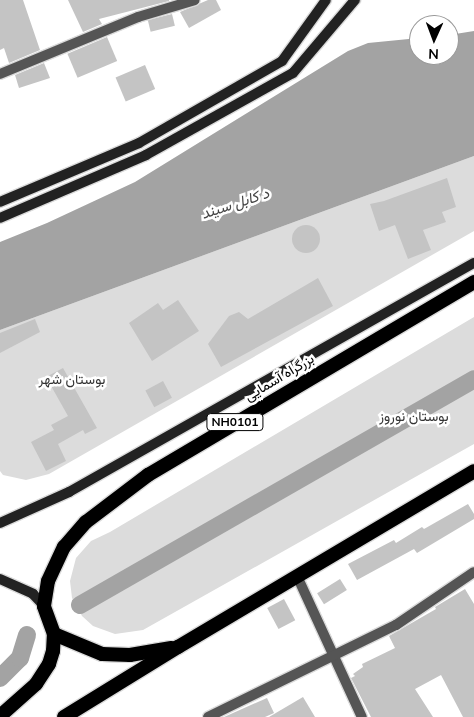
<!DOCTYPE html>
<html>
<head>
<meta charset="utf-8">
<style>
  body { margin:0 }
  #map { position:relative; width:474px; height:717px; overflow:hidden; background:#fff; font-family:Mulish,Vazirmatn,sans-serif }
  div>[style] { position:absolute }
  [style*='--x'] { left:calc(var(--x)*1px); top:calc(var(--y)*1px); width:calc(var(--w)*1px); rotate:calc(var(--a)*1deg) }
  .green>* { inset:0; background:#dcdcdc }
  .water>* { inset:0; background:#a3a3a3 }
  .canal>* { height:18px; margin:-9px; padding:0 9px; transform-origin:9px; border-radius:9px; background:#a3a3a3 }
  .building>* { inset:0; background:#c4c4c4; transform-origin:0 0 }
  .round { border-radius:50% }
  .roads { filter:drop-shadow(1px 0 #dbdbdb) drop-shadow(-1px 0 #dbdbdb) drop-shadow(0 1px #dbdbdb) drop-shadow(0 -1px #dbdbdb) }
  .minor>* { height:10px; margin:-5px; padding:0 5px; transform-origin:5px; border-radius:5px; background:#555 }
  .secondary>* { height:10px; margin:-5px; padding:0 5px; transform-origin:5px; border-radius:5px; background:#222 }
  .trunk>* { height:14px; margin:-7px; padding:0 7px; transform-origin:7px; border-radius:7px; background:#000 }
  span { translate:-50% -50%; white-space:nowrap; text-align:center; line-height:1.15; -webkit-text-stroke:5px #fff; paint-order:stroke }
  .shield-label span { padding:1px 4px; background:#fff; border:1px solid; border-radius:4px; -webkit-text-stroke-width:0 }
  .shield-label { font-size:12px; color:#000; font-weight:700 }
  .street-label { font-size:14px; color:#000 }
  .park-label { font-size:14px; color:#333 }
  .water-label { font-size:15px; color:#444; font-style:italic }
  .north { position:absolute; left:409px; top:15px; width:50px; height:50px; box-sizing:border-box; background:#fff; border:1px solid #999; border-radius:50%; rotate:182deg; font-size:14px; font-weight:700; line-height:20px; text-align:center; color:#000 }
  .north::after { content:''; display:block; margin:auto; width:18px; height:22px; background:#000; clip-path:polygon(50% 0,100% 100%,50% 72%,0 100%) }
</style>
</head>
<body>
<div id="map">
  <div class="green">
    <i style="clip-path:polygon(474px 156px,474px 231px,49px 474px,26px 480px,3px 475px,0 471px,0 330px)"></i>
    <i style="clip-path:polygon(474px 317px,474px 444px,143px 630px,115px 634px,93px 626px,82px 616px,72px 598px,70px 581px,76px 558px,91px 541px,110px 532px)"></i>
  </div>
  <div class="water">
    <i style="clip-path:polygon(474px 31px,474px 156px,0 330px,0 242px,47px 223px,135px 182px,348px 51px,368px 43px,419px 38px,419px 55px,449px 55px,449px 35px)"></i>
  </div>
  <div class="canal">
    <i style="--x:80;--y:605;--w:454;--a:-29.8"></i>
    <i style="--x:0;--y:678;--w:28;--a:-45"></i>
    <i style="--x:20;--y:658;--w:24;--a:-73"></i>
  </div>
  <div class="building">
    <i style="clip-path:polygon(0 0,23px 0,40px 50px,9px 63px,4px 48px,0 50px)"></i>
    <i style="clip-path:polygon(68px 0,169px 0,169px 1px,99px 19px,102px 24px,83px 32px)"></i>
    <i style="clip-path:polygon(208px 0,216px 0,221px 10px,189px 28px,180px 12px)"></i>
    <i style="left:172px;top:14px;width:12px;height:25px;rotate:76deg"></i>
    <i style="left:107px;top:37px;width:26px;height:43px;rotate:67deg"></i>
    <i style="clip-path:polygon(44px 63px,50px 78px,19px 88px,15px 75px)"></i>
    <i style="left:145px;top:65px;width:26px;height:32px;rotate:67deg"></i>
    <i style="clip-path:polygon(447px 178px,456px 207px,442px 212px,446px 222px,423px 230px,431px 250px,408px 259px,395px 225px,379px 231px,370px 204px,384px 201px)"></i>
    <i class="round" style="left:292px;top:225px;width:28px;height:28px"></i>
    <i style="clip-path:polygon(318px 278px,333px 306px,221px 367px,208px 344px,229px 316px,239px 312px,248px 319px)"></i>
    <i style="clip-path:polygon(178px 300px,199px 331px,152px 361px,129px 323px,158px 303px,163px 310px)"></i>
    <i style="clip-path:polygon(35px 319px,40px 332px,0 353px,0 333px)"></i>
    <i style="clip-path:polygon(63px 368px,97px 428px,85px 434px,83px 430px,58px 444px,66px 461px,46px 471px,31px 442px,54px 430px,51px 425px,68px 416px,46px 377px)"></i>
    <i style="left:163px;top:381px;width:19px;height:20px;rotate:62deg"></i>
    <i style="clip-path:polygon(468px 504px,474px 514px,474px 519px,417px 553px,414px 549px,357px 580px,348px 564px,394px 540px,396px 543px,422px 527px,424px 529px)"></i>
    <i style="left:340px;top:579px;width:13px;height:27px;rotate:58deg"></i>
    <i style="clip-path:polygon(465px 589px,474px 604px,474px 717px,463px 717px,441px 675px,415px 689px,433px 717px,371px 717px,351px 678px,355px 676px,353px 674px,363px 667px,362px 664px,395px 648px,389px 636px,436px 609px,435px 607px)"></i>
    <i style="left:284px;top:599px;width:24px;height:19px;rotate:62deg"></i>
    <i style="clip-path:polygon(303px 697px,315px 717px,269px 717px)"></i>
    <i style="clip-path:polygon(267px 698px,274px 713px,265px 717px,224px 717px)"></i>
  </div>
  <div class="roads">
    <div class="minor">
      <i style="--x:0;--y:74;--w:149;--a:-22.4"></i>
      <i style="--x:138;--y:17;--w:59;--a:-16.6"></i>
      <i style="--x:297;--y:576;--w:155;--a:65.3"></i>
      <i style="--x:208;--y:717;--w:209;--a:-26.1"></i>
      <i style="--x:396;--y:625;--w:94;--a:-34.2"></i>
    </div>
    <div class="secondary">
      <i style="--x:0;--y:202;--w:151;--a:-23"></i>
      <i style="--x:139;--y:143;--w:165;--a:-29.8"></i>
      <i style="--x:282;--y:61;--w:75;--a:-54.2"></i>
      <i style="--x:0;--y:218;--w:159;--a:-23.3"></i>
      <i style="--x:146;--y:155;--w:168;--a:-29.2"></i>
      <i style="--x:293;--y:73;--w:96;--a:-49.7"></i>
      <i style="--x:0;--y:523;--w:76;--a:-24.2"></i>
      <i style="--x:69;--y:492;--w:465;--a:-29.5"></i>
      <i style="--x:0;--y:579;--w:36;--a:24"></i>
      <i style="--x:33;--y:594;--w:16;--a:47"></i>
    </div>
    <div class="trunk">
      <i style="--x:54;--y:634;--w:52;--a:22.6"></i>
      <i style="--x:102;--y:654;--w:28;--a:2"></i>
      <i style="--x:130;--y:655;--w:42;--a:-9.7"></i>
      <i style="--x:0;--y:716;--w:48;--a:-41.6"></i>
      <i style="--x:36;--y:684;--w:24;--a:-57"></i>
      <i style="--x:49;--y:664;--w:14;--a:-73"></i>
      <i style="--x:53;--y:651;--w:17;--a:-87"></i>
      <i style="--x:54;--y:634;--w:30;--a:-110"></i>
      <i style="--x:44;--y:606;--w:25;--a:-81"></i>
      <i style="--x:48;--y:581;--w:38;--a:-65"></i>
      <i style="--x:64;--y:547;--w:33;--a:-49"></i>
      <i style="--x:86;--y:522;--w:78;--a:-37.2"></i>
      <i style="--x:148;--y:475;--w:379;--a:-30.6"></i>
      <i style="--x:64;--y:717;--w:134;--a:-31.6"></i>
      <i style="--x:178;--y:647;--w:344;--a:-30.7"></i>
    </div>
  </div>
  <div class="shield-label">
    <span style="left:235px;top:422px">NH0101</span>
  </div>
  <div class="street-label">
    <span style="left:279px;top:377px;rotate:-31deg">بزرگراه آسمایی</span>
  </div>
  <div class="park-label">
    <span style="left:72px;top:379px">بوستان شهر</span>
    <span style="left:414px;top:416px">بوستان نوروز</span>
  </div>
  <div class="water-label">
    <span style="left:235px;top:203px;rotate:-18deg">د کابل سيند</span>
  </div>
  <div class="north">N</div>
</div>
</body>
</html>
